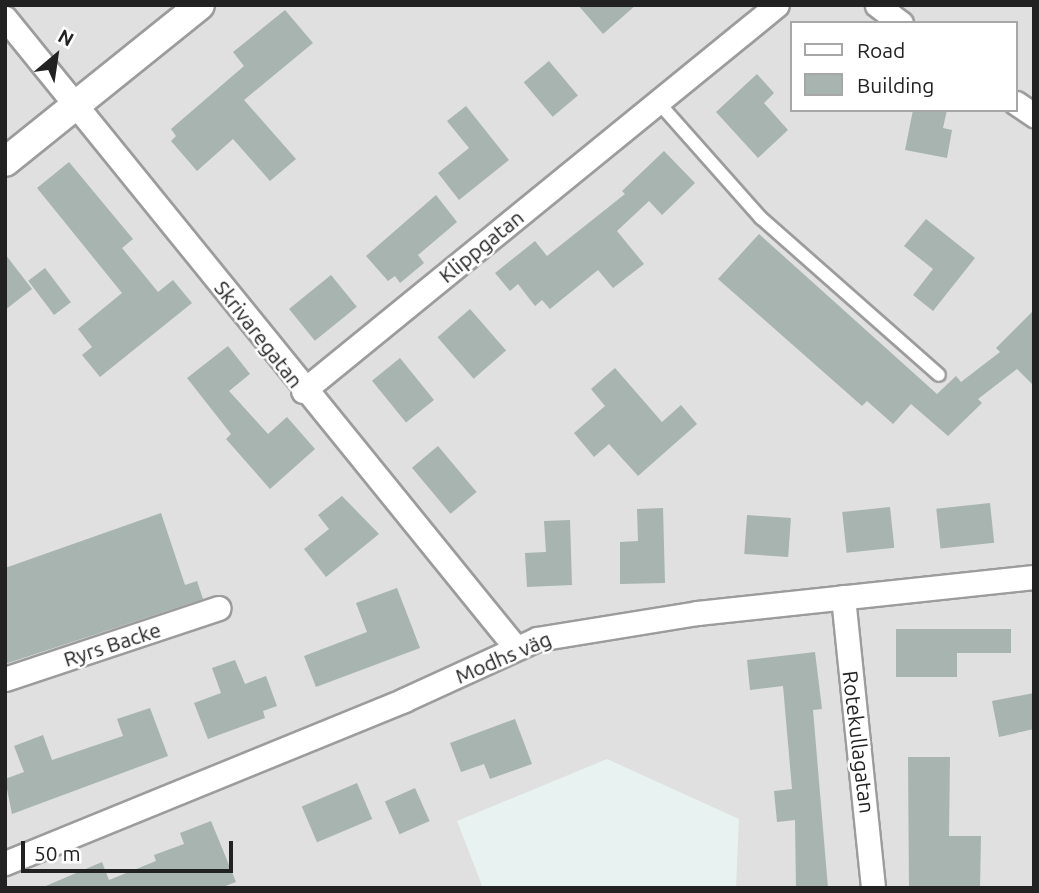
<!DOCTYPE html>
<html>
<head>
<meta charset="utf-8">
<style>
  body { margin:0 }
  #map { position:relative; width:1039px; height:893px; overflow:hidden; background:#e8f2f1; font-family:Ubuntu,sans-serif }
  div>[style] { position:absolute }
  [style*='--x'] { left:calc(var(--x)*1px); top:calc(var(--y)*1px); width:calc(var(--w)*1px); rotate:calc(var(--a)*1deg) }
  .residential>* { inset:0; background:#dfe0df }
  .building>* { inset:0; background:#a7b4b0; transform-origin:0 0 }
  .roads { filter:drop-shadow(2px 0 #9c9c9c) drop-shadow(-2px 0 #9c9c9c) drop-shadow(0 2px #9c9c9c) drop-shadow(0 -2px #9c9c9c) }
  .service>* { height:12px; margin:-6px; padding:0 6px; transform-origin:6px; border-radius:6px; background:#fff }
  .minor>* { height:23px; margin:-11.5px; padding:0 11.5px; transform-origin:11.5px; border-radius:11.5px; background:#fff }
  .tertiary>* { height:28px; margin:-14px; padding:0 14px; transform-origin:14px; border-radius:14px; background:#fff }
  span { translate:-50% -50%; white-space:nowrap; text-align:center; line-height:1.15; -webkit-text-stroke:5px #fff; paint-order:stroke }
  .street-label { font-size:21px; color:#222 }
  .frame { position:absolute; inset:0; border:7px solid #222; pointer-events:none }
  .legend { position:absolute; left:790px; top:21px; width:228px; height:91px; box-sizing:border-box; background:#fff; border:2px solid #a7a7a7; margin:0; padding:9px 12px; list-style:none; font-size:21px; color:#222 }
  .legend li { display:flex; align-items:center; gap:14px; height:35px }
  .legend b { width:35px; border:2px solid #a7a7a7 }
  .north { position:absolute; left:21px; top:21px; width:70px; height:70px; -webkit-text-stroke:5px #fff; paint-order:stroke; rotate:29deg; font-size:19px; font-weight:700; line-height:28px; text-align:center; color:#222 }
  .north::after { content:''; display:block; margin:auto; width:24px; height:32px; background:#222; clip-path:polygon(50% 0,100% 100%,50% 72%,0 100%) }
  .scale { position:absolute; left:21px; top:841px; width:212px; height:32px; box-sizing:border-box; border:4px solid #222; border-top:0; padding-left:9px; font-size:21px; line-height:24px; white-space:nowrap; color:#222; -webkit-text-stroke:5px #fff; paint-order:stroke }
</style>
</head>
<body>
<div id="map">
  <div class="residential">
    <i style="clip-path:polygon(evenodd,5px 5px,1034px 5px,1034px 888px,736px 888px,739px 819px,607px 759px,457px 821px,483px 888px,5px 888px,5px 5px,792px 23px,1016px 23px,1016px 110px,792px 110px,792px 23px)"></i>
  </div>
  <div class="building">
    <i style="clip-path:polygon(578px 5px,636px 5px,603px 34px)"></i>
    <i style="clip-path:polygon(285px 10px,313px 43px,244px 100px,296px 159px,270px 181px,233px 139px,197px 171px,171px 141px,176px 136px,171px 129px,244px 66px,233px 52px)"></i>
    <i style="left:549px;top:61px;width:45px;height:33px;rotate:50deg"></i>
    <i style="clip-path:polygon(757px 74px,774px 93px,764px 103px,788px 130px,758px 158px,716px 112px)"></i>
    <i style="clip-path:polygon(466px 106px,509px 160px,459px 200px,438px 173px,469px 148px,447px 121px)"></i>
    <i style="clip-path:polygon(913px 110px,947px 110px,943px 128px,952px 130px,947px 158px,905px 150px)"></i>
    <i style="clip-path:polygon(664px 151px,695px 183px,662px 215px,649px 201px,617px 231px,644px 264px,613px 288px,598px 270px,550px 309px,542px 300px,535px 306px,518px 284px,510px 291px,495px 273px,535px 241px,547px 256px,625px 194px,622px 191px)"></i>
    <i style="clip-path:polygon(69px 162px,133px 239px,122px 248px,158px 292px,173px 280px,192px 303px,100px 377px,82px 355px,92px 347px,78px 329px,122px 293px,37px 188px)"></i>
    <i style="clip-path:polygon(436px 195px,457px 222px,418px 255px,424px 263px,400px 283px,395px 276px,388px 281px,366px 256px)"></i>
    <i style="clip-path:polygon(926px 219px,975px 258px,933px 311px,913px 295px,933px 269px,904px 246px)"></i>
    <i style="clip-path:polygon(759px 234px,937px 394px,956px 376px,961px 382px,1000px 352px,996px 348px,1034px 310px,1034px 386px,1017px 369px,978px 399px,982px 403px,948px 436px,911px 404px,893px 424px,867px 401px,862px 406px,718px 279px)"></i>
    <i style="clip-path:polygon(5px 254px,32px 289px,5px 310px)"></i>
    <i style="left:45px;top:268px;width:43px;height:21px;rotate:53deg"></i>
    <i style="left:331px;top:275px;width:41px;height:54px;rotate:51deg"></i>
    <i style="left:470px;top:309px;width:55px;height:43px;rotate:49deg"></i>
    <i style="clip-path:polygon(228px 346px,250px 374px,229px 391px,268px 434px,287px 417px,315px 449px,270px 489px,226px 439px,231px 434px,187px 378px)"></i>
    <i style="left:400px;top:358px;width:54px;height:36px;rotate:51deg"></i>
    <i style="clip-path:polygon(615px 368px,662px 422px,681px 405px,697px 424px,638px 476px,609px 444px,594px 457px,574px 433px,605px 406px,591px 389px)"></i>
    <i style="left:438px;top:446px;width:60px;height:34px;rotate:50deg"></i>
    <i style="clip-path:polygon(342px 496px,379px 534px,326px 577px,304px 549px,329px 529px,318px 515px)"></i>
    <i style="left:990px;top:503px;width:40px;height:54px;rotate:84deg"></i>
    <i style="left:890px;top:507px;width:41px;height:48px;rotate:84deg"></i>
    <i style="clip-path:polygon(663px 508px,665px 583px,620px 584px,620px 542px,638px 541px,637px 509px)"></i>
    <i style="clip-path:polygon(161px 513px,185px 585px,197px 581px,203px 599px,5px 664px,5px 568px)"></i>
    <i style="left:747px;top:515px;width:44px;height:39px;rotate:4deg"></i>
    <i style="clip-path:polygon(570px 520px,572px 585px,527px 587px,525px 553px,546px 552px,544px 521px)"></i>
    <i style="clip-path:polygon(397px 588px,420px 648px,316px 687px,304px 656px,367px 632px,356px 603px)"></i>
    <i style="clip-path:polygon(896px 629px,1011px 629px,1011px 653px,957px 653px,957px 677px,896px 677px)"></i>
    <i style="clip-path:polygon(815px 652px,822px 709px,813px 710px,828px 888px,796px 888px,795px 820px,777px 822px,774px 791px,792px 789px,783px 686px,750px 690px,747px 660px)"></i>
    <i style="clip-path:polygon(235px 660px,245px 684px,266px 676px,277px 706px,263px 711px,265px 718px,208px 739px,194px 703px,221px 693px,212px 668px)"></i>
    <i style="clip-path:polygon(1034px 693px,1034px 729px,999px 737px,992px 701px)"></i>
    <i style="clip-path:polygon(150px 708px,168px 756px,12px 814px,5px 779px,24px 772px,14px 746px,43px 735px,52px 760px,123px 736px,117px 719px)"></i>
    <i style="clip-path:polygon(515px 719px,532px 764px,490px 779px,484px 764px,461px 772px,450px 743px)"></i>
    <i style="clip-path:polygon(908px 757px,950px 757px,949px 836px,981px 836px,980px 888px,909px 888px)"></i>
    <i style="left:357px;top:783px;width:39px;height:60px;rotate:67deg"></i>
    <i style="left:415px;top:788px;width:36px;height:33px;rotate:66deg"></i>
    <i style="clip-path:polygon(211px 821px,236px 882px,220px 888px,41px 888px,102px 862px,109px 880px,156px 861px,154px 855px,184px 844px,180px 833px)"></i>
  </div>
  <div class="roads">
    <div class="service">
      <i style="--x:658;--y:102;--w:155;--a:48.4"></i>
      <i style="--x:761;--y:218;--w:237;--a:41.4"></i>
    </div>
    <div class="minor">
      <i style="--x:877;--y:5;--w:30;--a:37"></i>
      <i style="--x:5;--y:18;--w:811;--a:50.95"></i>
      <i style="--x:1016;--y:103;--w:22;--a:34"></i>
      <i style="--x:303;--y:391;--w:611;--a:-39.16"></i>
      <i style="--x:843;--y:597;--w:293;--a:84.1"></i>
      <i style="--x:5;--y:679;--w:225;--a:-18.4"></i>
      <i style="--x:5;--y:863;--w:431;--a:-22.2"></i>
      <i style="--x:404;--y:700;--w:146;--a:-24.6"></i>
      <i style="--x:537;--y:639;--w:162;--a:-9.2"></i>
      <i style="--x:697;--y:613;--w:339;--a:-6.1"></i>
    </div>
    <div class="tertiary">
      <i style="--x:5;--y:162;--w:250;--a:-38.8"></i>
    </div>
  </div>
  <div class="street-label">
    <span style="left:481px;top:246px;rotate:-39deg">Klippgatan</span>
    <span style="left:259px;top:334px;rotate:52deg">Skrivaregatan</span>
    <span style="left:112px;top:644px;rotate:-18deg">Ryrs Backe</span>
    <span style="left:503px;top:657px;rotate:-23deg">Modhs väg</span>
    <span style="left:859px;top:742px;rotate:83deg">Rotekullagatan</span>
  </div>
  <div class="frame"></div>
  <ul class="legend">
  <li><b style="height:9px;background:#fff"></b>Road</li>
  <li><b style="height:19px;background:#a7b4b0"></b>Building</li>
  </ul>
  <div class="north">N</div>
  <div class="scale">50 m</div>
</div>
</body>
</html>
